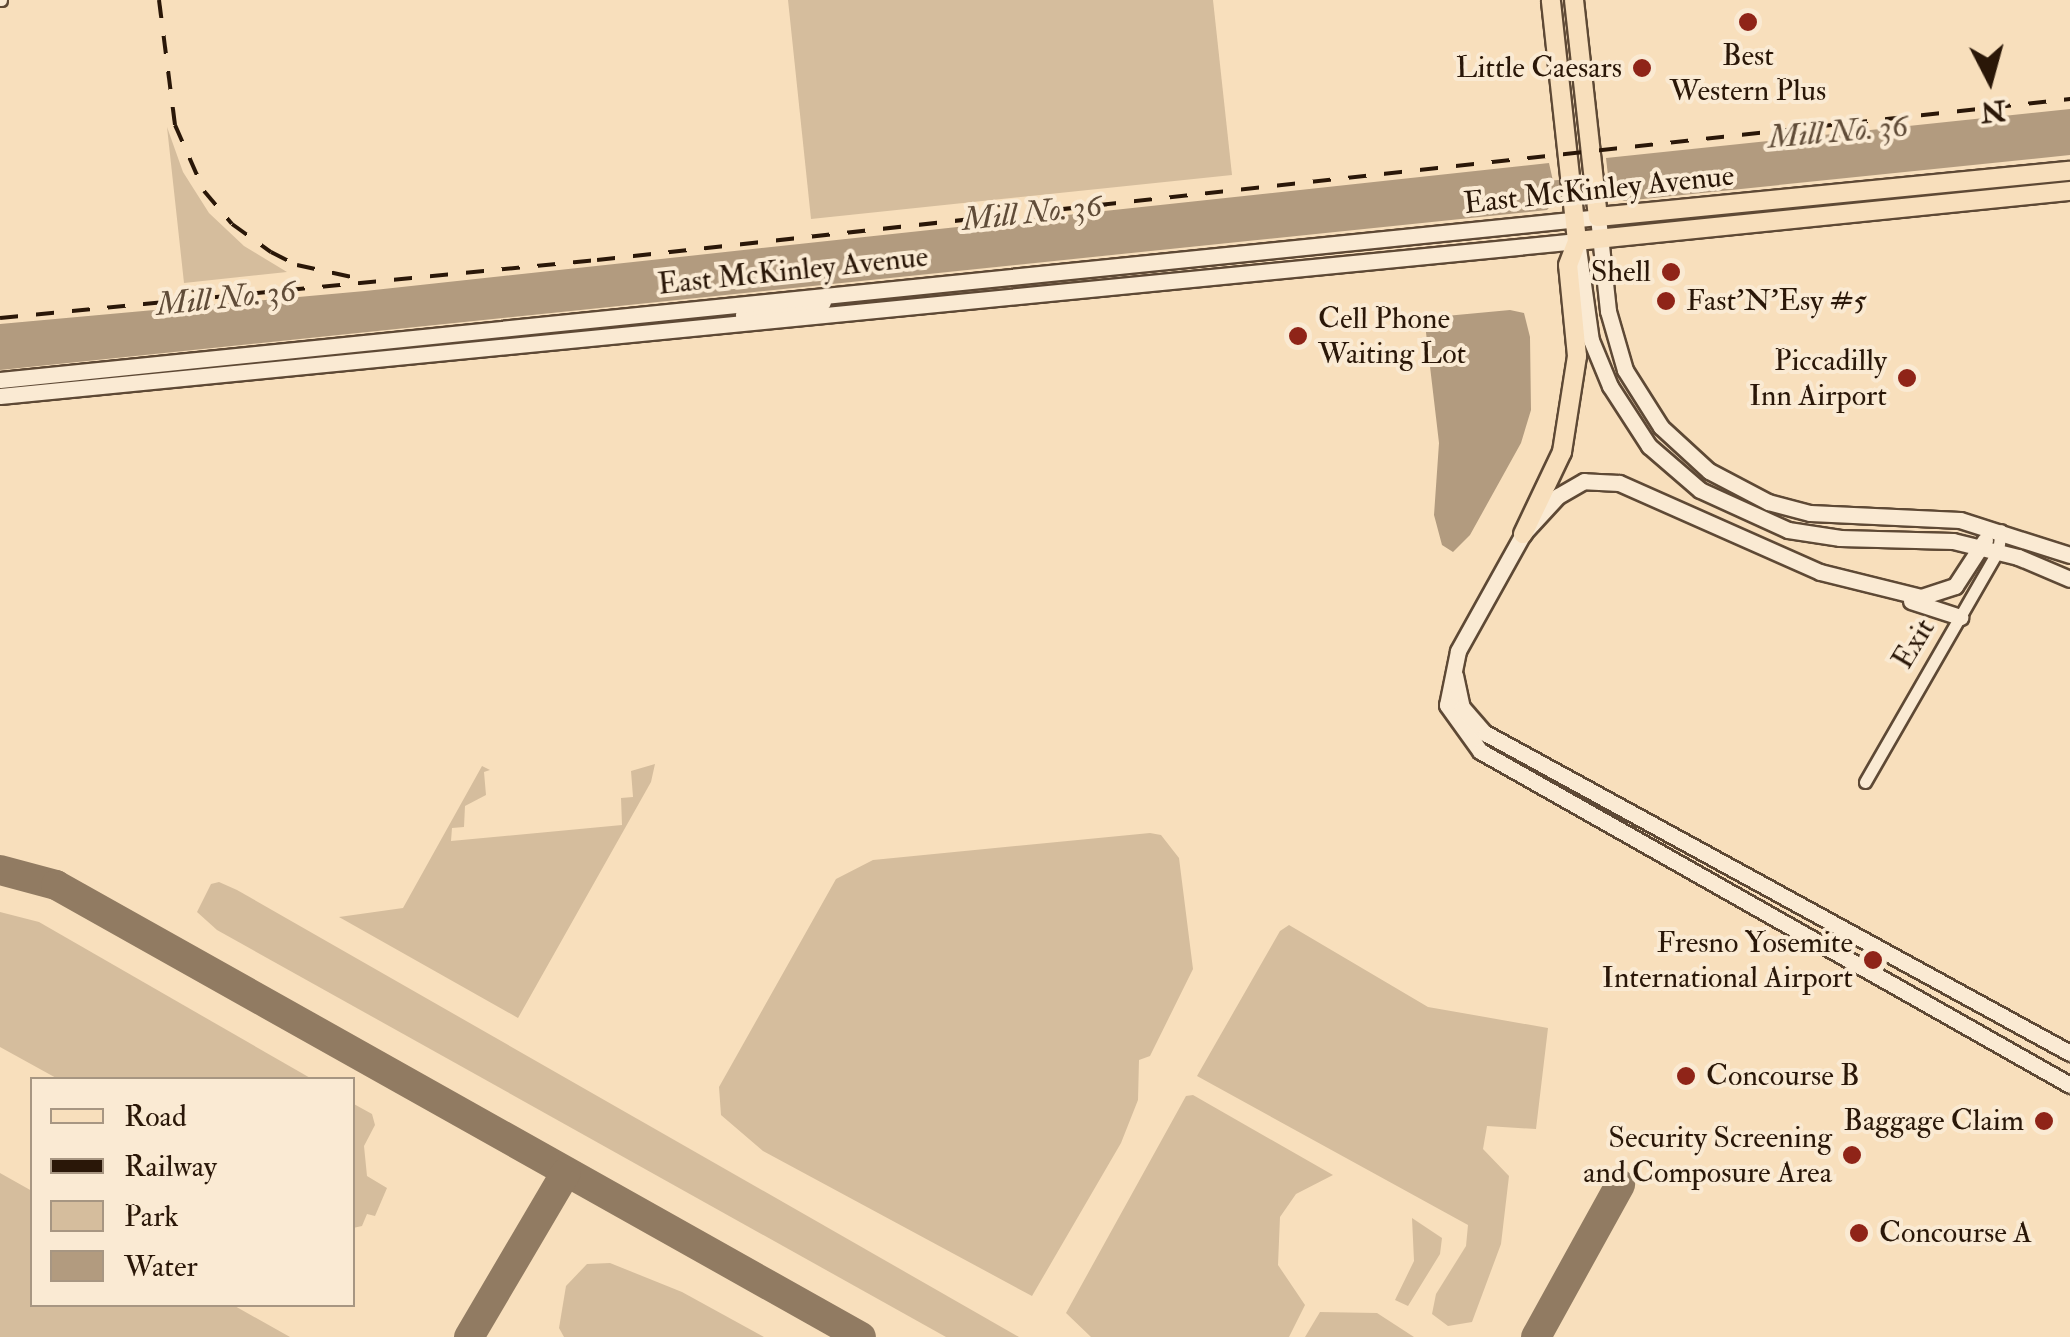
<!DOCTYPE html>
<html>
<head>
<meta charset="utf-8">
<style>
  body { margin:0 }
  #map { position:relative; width:2070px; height:1337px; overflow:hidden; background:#f8dfbc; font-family:"IM FELL Double Pica",serif }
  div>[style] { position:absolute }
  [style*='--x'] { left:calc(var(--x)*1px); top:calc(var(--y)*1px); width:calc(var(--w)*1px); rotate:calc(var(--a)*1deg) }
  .green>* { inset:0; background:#d5bd9d }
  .water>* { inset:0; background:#b29b7f }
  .canal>* { height:12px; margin:-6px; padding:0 6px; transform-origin:6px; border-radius:6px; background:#b29b7f }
  .taxiway>* { height:30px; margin:-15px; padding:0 15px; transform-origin:15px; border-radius:15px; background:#917b62 }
  .roads { filter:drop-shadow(2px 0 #5e4935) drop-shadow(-2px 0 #5e4935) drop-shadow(0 2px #5e4935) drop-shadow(0 -2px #5e4935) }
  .minor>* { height:11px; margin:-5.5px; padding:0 5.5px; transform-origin:5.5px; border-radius:5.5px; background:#faead3 }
  .secondary>* { height:15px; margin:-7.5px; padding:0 7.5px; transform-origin:7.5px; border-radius:7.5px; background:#faead3 }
  .primary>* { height:18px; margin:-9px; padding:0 9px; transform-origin:9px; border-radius:9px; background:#f8dfbc }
  .rail>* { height:4px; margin-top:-2px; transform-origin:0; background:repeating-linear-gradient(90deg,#2a1708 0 18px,transparent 0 36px) }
  .dots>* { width:28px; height:28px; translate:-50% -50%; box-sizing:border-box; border:5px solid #faead3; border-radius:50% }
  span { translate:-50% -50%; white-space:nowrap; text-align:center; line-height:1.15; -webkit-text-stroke:8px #faead3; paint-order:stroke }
  .poi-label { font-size:30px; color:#2a1708 }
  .right { translate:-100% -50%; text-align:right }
  .left { translate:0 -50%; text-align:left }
  .street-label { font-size:30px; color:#2a1708 }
  .water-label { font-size:32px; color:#604c38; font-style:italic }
  .legend { position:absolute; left:30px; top:1077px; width:325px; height:230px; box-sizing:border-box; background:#faead3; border:2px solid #a79682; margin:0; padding:12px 18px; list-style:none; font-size:30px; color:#2a1708 }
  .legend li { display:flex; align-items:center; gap:20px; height:50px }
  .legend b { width:50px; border:2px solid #a79682 }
  .north { position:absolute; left:1940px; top:30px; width:100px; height:100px; -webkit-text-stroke:8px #faead3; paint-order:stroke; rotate:174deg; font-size:28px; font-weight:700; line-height:40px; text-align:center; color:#2a1708 }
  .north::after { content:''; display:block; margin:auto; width:35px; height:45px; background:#2a1708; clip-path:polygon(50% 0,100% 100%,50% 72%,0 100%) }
</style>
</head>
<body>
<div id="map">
  <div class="green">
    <i style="clip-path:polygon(788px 0,1213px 0,1232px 175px,811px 219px)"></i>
    <i style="clip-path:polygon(167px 127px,183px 172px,209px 213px,244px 246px,287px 272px,184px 283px)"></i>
    <i style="clip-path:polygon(655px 764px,651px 782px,518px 1018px,339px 917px,403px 908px,482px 766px,490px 770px,484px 772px,486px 795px,465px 806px,464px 827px,452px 828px,451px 841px,622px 825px,621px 798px,633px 797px,631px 771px)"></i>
    <i style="clip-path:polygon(1150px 833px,1161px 835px,1179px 858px,1193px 969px,1150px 1056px,1139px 1060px,1138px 1100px,1121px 1143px,1032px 1296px,763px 1151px,721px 1115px,719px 1087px,836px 879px,873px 860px)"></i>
    <i style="clip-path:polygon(219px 882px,237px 890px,1019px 1337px,946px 1337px,217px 930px,197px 912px,211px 884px)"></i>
    <i style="clip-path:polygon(0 912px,39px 922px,312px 1079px,58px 1079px,0 1047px)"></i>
    <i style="clip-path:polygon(1289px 925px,1428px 1007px,1548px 1028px,1536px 1129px,1487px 1126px,1483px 1149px,1509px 1176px,1501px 1244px,1472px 1322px,1448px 1326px,1432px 1314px,1436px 1294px,1466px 1246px,1468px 1225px,1197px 1076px,1280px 931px)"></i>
    <i style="clip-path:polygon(1193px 1095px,1333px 1175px,1296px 1194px,1280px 1217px,1278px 1265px,1305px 1305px,1289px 1337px,1091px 1337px,1066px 1313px,1186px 1096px)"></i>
    <i style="clip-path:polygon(352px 1103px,372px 1114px,375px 1125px,364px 1146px,367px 1176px,387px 1188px,375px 1216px,367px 1214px,362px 1226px,353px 1228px)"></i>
    <i style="clip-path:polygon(0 1173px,32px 1191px,32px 1304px,233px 1305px,290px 1337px,0 1337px)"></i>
    <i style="clip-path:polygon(1412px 1218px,1442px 1238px,1440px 1254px,1408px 1306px,1395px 1300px,1414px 1261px)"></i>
    <i style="clip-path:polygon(610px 1263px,682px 1292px,764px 1337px,564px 1337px,559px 1328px,566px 1286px,587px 1264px)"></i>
    <i style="clip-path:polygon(1320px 1312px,1377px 1313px,1414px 1337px,1305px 1337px)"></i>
  </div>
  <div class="water">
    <i style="clip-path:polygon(2070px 109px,2070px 155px,1624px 201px,1610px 193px,1606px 158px)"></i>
    <i style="clip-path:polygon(1549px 163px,1557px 199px,1547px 210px,0 370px,0 324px,365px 291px)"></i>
    <i style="clip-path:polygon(1510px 310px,1524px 313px,1530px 337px,1531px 410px,1521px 443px,1470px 535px,1453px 552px,1442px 545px,1434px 515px,1439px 443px,1425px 324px,1435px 317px)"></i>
  </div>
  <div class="canal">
    <i style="--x:1539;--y:188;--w:85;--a:-6"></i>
  </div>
  <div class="taxiway">
    <i style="--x:0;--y:870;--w:58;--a:15"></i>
    <i style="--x:56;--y:885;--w:923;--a:29.31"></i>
    <i style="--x:469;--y:1337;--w:191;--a:-59.5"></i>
    <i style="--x:1536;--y:1337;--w:174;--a:-61.1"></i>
  </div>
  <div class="roads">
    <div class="minor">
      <i style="--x:0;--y:0;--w:1;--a:0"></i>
      <i style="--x:1865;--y:782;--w:267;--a:-60.1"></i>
      <i style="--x:1998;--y:551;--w:21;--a:-82"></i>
    </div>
    <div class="secondary">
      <i style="--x:743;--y:315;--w:81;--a:-9.2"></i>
      <i style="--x:0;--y:380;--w:1606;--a:-5.82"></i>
      <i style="--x:1598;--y:217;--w:95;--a:83.9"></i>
      <i style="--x:1608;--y:311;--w:61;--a:73.9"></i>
      <i style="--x:1625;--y:370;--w:67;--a:57.7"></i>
      <i style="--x:1661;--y:427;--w:65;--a:42.5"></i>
      <i style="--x:1709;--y:471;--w:67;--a:27.7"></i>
      <i style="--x:1768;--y:502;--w:43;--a:14.7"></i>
      <i style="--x:1810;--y:513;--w:150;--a:2.7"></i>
      <i style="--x:1960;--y:520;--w:115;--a:17.7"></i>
      <i style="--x:0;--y:396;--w:1585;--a:-5.61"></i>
      <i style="--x:1577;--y:241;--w:100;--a:82"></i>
      <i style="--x:1591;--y:340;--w:50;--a:67.6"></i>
      <i style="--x:1610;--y:386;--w:72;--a:57"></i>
      <i style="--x:1649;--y:446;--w:67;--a:40.8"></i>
      <i style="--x:1700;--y:490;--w:97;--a:24.4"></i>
      <i style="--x:1788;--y:530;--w:53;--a:8.7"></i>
      <i style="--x:1840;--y:538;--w:113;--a:1.5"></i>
      <i style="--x:1953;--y:541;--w:67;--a:13.8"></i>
      <i style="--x:2018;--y:557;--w:56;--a:22.9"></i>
      <i style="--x:1985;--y:540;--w:55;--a:123.1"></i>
      <i style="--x:1955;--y:586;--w:36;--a:162"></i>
      <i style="--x:1921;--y:597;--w:104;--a:-166.1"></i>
      <i style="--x:1820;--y:572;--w:220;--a:-156.1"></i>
      <i style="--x:1619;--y:483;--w:35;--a:-177"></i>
      <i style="--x:1584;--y:481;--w:30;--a:150"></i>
      <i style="--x:1558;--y:496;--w:52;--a:132.6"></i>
      <i style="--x:1523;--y:534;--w:134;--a:119.1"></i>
      <i style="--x:1458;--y:651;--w:55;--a:101.5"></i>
      <i style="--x:1447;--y:705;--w:57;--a:54.3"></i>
      <i style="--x:1480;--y:751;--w:678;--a:29.51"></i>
      <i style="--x:1911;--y:601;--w:52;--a:18.1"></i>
      <i style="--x:1455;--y:675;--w:33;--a:78"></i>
      <i style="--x:1462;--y:707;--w:35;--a:49"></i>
      <i style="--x:1485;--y:733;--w:667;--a:28.68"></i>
    </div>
    <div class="primary">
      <i style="--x:1574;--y:0;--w:218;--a:83.7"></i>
      <i style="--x:1598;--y:217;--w:474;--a:-5.6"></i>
      <i style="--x:1577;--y:241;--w:496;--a:-5.8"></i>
      <i style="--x:1523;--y:534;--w:91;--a:-64.6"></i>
      <i style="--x:1562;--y:452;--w:97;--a:-81.1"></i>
      <i style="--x:1577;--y:356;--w:91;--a:-95.6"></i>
      <i style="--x:1568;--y:265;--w:26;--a:-69"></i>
      <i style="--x:1577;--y:241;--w:242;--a:-96.2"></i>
    </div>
  </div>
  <div class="rail">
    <i style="--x:159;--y:0;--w:126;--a:82.7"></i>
    <i style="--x:175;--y:125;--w:72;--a:66.3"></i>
    <i style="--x:204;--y:191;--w:43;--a:49.7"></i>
    <i style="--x:232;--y:224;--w:48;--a:35.7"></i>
    <i style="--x:271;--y:252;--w:29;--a:27"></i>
    <i style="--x:297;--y:265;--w:56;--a:12.3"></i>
    <i style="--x:0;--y:318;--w:600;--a:-5.55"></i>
    <i style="--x:597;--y:260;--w:1482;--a:-6.24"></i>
  </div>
  <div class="dots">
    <i style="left:1748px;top:22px;background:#8f2418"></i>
    <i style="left:1642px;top:68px;background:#8f2418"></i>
    <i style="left:1671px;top:272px;background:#8f2418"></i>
    <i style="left:1666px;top:301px;background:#8f2418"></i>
    <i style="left:1298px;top:336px;background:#8f2418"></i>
    <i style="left:1907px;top:378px;background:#8f2418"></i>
    <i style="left:1873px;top:960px;background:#8f2418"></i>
    <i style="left:1686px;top:1076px;background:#8f2418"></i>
    <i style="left:2044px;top:1121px;background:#8f2418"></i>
    <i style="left:1852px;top:1155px;background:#8f2418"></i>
    <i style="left:1859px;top:1233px;background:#8f2418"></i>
  </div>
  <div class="poi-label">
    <span style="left:1748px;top:73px">Best<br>Western Plus</span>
    <span class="right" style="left:1622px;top:68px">Little Caesars</span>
    <span class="right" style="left:1651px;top:272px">Shell</span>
    <span class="left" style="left:1686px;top:301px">Fast'N'Esy #5</span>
    <span class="left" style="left:1318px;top:336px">Cell Phone<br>Waiting Lot</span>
    <span class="right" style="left:1887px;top:378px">Piccadilly<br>Inn Airport</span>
    <span class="right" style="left:1853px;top:960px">Fresno Yosemite<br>International Airport</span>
    <span class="left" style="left:1706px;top:1076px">Concourse B</span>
    <span class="right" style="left:2024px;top:1121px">Baggage Claim</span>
    <span class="right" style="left:1832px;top:1155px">Security Screening<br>and Composure Area</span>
    <span class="left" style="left:1879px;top:1233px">Concourse A</span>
  </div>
  <div class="street-label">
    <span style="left:1599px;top:190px;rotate:-6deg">East McKinley Avenue</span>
    <span style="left:793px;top:271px;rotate:-6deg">East McKinley Avenue</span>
    <span style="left:1914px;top:644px;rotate:-59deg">Exit</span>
  </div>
  <div class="water-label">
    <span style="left:1838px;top:132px;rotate:-5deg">Mill No. 36</span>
    <span style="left:1032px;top:213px;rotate:-6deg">Mill No. 36</span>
    <span style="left:226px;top:298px;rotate:-6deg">Mill No. 36</span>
  </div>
  <ul class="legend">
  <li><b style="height:12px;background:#f8dfbc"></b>Road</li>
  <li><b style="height:12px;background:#2a1708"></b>Railway</li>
  <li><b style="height:28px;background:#d5bd9d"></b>Park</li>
  <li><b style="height:28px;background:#b29b7f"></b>Water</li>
  </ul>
  <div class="north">N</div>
</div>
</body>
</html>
